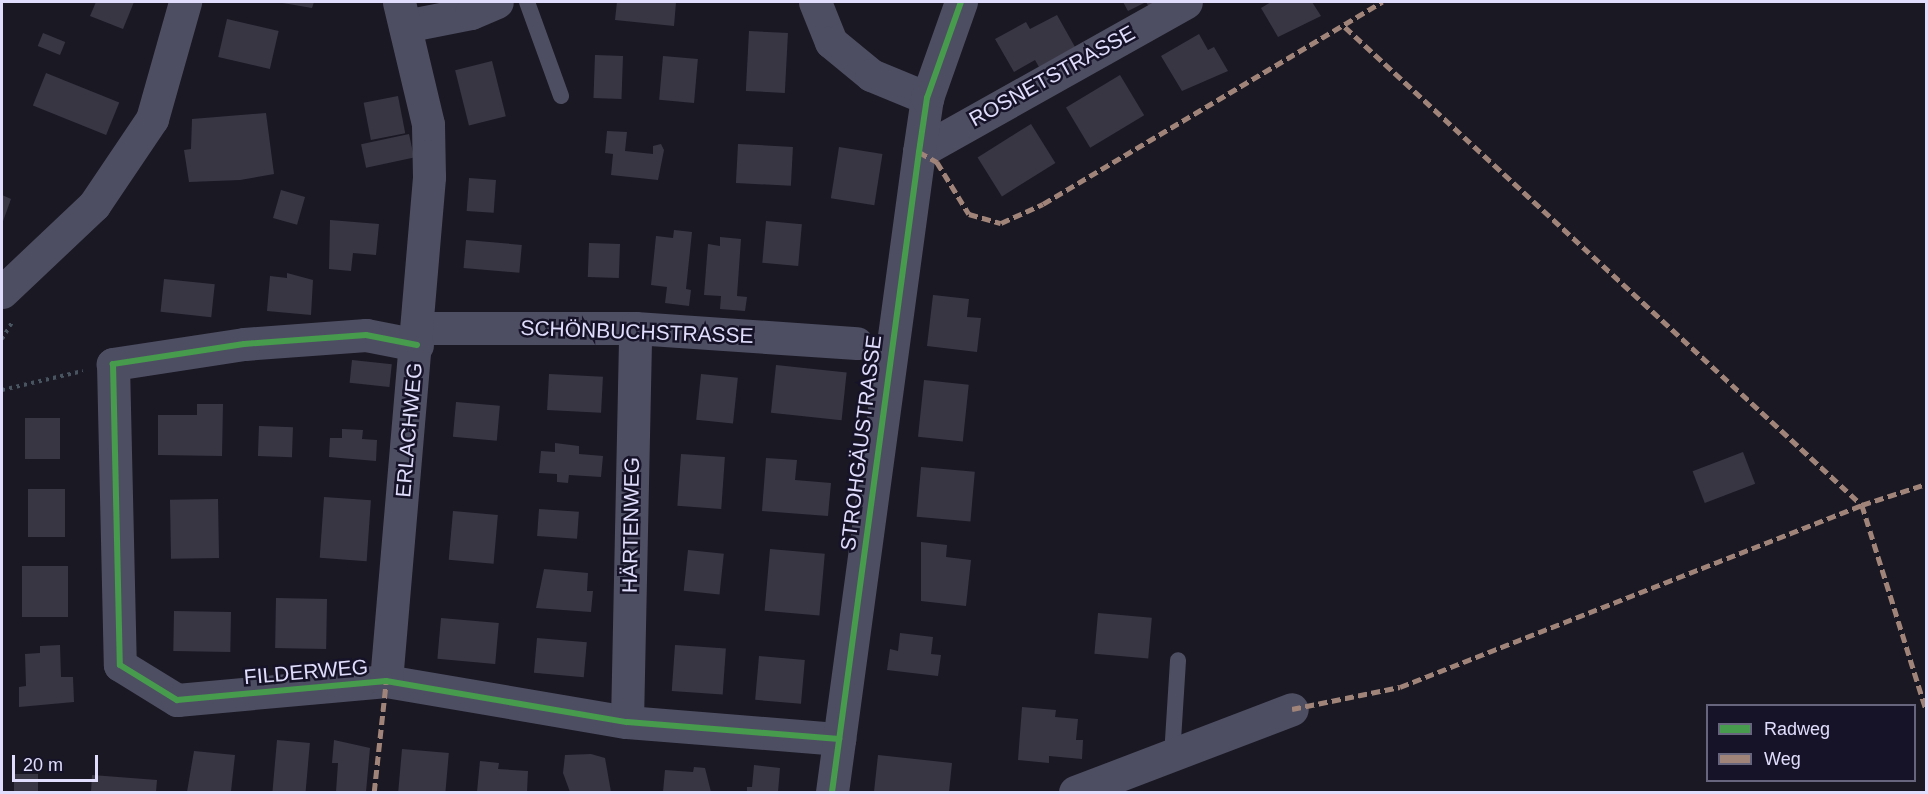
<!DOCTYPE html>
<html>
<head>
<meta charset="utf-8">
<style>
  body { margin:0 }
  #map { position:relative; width:1928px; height:794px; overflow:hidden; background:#1a1823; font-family:Helvetica,sans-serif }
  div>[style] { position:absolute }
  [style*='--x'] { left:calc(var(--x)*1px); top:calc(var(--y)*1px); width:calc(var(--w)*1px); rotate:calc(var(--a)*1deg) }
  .building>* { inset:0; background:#393644; transform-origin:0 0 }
  .path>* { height:4px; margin-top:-2px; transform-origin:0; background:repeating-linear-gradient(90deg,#485460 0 3px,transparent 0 7.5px) }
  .lane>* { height:16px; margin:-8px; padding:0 8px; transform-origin:8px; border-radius:8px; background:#4e4e63 }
  .street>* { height:33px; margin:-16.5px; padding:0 16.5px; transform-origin:16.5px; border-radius:16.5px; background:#4e4e63 }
  .quiet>* { height:4.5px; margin-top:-2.25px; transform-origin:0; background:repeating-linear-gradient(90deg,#a18479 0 9px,transparent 0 13.5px) }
  .cycleway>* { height:6px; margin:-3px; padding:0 3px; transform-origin:3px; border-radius:3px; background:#469c4c }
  span { translate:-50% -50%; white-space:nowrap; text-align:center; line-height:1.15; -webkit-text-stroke:5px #161328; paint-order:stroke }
  .street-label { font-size:21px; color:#e0ddfc }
  .frame { position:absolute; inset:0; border:3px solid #e0ddfc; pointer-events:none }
  .legend { position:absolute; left:1706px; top:704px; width:210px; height:78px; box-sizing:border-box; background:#161328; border:2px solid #67647d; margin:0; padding:8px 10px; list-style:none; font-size:18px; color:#e0ddfc }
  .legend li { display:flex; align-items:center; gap:12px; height:30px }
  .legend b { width:30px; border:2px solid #67647d }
  .scale { position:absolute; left:12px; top:755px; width:86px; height:27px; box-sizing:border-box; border:3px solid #e0ddfc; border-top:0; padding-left:8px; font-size:18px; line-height:21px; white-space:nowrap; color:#e0ddfc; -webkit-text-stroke:4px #161328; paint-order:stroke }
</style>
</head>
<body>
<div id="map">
  <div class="building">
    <i style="clip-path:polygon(96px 2px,134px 2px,123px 29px,90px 16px)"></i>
    <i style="clip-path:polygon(277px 2px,314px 2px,312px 8px)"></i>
    <i style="clip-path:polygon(617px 2px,676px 2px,674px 26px,615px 20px)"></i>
    <i style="clip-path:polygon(1123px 2px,1158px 2px,1149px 7px,1146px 2px,1128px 11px)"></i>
    <i style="clip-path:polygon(1271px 2px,1312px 2px,1321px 16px,1278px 37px,1261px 8px)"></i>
    <i style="clip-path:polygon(1057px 15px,1075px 47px,1039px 67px,1035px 60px,1014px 72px,995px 39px,1026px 22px,1030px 29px)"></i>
    <i style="left:227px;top:19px;width:53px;height:39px;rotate:13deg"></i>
    <i style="left:749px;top:31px;width:39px;height:60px;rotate:3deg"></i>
    <i style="left:43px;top:33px;width:24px;height:14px;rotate:22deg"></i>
    <i style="clip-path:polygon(1199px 34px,1208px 50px,1214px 47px,1228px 71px,1182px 91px,1161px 56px)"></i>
    <i style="left:595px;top:55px;width:28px;height:43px;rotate:2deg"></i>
    <i style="left:663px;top:56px;width:35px;height:44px;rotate:5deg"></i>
    <i style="left:492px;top:61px;width:57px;height:38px;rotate:76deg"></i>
    <i style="left:46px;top:73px;width:79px;height:35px;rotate:22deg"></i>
    <i style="left:1120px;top:75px;width:47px;height:63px;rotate:59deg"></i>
    <i style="left:398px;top:96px;width:38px;height:35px;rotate:79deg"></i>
    <i style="clip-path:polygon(266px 113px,274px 174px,240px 180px,189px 182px,184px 150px,191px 149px,192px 119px)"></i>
    <i style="left:1031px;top:124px;width:46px;height:63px;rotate:58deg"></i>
    <i style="clip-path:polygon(607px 131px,627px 132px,625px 151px,653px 154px,653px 146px,661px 144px,664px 150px,658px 180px,611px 175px,613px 154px,605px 153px)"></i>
    <i style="left:409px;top:134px;width:24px;height:49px;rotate:78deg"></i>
    <i style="left:738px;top:144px;width:55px;height:39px;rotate:3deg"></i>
    <i style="left:839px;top:147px;width:44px;height:52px;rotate:9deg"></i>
    <i style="left:469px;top:178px;width:27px;height:33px;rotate:4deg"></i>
    <i style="left:281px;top:190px;width:25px;height:29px;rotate:16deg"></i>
    <i style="clip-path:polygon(2px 195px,11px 199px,2px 224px)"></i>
    <i style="clip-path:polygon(330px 220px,379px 224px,376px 255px,353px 253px,351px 271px,329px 269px)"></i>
    <i style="left:766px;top:221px;width:36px;height:42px;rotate:5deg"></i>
    <i style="clip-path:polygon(674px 230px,692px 232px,686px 289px,691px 290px,689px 306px,665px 303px,667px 287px,651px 285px,656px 236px,673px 238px)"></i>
    <i style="clip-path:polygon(720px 237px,741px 239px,737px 296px,747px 297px,745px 311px,720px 309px,721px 296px,704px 295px,708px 244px,720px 246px)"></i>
    <i style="left:466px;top:240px;width:56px;height:28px;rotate:5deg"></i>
    <i style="left:589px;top:243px;width:31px;height:34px;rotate:2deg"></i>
    <i style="clip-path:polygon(287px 273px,313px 280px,311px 315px,267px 311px,270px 276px,287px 278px)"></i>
    <i style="left:164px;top:279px;width:51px;height:33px;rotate:6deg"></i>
    <i style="clip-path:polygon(933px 295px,969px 299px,967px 317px,981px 318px,977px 352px,927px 346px)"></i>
    <i style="left:352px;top:360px;width:40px;height:23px;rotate:6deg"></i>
    <i style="left:776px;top:365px;width:71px;height:48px;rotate:6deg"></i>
    <i style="left:549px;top:374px;width:54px;height:36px;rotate:3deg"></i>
    <i style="left:701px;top:374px;width:37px;height:46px;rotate:6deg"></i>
    <i style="left:924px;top:380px;width:45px;height:57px;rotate:6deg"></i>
    <i style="left:456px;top:402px;width:44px;height:35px;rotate:5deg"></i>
    <i style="clip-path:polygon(197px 404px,223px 404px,222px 456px,158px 455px,158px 415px,197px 415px)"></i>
    <i style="left:25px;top:418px;width:35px;height:41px"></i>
    <i style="left:259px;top:426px;width:34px;height:30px;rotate:2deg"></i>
    <i style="clip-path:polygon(342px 429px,363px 430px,362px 439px,377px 440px,376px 461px,329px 457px,330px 438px,342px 438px)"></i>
    <i style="clip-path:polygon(555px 443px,579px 446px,579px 454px,603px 456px,601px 477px,569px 475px,568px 483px,557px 482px,557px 474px,539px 473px,541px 451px,555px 452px)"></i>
    <i style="left:1743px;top:452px;width:34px;height:54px;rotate:69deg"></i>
    <i style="left:681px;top:454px;width:44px;height:52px;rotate:4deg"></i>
    <i style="clip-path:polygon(766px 458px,797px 460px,795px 480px,831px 483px,828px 516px,762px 511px)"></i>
    <i style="left:921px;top:467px;width:54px;height:50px;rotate:5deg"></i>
    <i style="left:28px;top:489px;width:37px;height:48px"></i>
    <i style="left:324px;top:497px;width:47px;height:61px;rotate:4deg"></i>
    <i style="left:218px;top:499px;width:59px;height:48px;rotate:89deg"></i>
    <i style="left:539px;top:509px;width:40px;height:27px;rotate:4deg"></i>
    <i style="left:453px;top:511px;width:45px;height:49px;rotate:5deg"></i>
    <i style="clip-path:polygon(921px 542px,947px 545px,946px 557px,971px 560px,966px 606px,921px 601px)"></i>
    <i style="left:770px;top:549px;width:55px;height:62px;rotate:5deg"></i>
    <i style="left:688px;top:550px;width:36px;height:41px;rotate:6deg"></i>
    <i style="left:22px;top:566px;width:46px;height:51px"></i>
    <i style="clip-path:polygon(544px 569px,588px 573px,587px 591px,593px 591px,591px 612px,536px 608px)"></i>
    <i style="left:276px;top:598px;width:51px;height:50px;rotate:1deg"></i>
    <i style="left:174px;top:611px;width:57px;height:40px;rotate:1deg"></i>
    <i style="left:1098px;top:613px;width:54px;height:41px;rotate:5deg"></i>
    <i style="left:441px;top:618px;width:58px;height:41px;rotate:5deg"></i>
    <i style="clip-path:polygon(900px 633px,933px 637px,931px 654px,941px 655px,938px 676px,887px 670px,890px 649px,898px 651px)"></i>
    <i style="left:537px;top:638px;width:50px;height:35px;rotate:5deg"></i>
    <i style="clip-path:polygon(60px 645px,61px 677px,73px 677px,74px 702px,19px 707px,19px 687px,26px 686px,25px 654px,40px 653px,40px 646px)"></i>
    <i style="left:675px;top:645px;width:51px;height:46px;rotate:4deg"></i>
    <i style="left:759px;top:656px;width:46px;height:44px;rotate:5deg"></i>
    <i style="clip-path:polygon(1022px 707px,1056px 710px,1055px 717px,1078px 719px,1076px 740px,1083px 740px,1082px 759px,1049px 756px,1049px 763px,1018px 760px)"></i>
    <i style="left:277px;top:740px;width:33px;height:52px;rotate:5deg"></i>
    <i style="clip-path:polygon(334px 740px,370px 748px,366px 792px,336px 792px,338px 763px,332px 763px)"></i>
    <i style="left:402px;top:749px;width:47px;height:43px;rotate:5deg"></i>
    <i style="clip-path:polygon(194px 751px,235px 755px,231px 791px,187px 792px)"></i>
    <i style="clip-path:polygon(591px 754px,605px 758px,611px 792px,570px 792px,563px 773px,565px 755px)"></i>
    <i style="clip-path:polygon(878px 755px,952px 763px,949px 792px,874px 792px)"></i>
    <i style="clip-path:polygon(480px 761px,499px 763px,498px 769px,528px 771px,527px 792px,477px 792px)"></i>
    <i style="clip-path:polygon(754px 765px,780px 768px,778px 792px,747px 792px,747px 787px,752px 787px)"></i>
    <i style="clip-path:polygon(694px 767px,705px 768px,711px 792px,663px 792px,665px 770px,693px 772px)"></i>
    <i style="left:14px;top:774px;width:24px;height:18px"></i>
    <i style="clip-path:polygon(92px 775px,157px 780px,156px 792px,91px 792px)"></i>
  </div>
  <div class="path">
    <i style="--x:2;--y:339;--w:21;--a:-59"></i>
    <i style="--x:2;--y:390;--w:83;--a:-13.2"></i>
  </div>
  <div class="lane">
    <i style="--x:527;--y:2;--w:100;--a:70.1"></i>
    <i style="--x:1172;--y:756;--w:96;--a:-86.4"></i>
  </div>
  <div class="street">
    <i style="--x:815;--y:2;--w:43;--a:68.2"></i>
    <i style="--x:831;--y:42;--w:52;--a:39.5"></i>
    <i style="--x:871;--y:75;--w:61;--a:22.3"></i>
    <i style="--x:405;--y:26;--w:67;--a:-11.1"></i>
    <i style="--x:471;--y:13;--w:28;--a:-23"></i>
    <i style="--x:919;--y:152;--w:306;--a:-29.3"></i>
    <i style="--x:2;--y:292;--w:127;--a:-43.4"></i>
    <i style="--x:94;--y:205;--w:104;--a:-56"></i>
    <i style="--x:152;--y:119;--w:122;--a:-74.2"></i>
    <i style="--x:418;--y:328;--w:217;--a:0"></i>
    <i style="--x:635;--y:328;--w:222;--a:3.9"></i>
    <i style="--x:417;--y:345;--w:52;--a:-168.9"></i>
    <i style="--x:366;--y:335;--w:122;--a:175.8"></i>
    <i style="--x:244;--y:344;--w:133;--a:171.3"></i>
    <i style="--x:113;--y:364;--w:301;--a:88.7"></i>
    <i style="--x:120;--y:665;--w:67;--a:31.6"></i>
    <i style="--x:177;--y:700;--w:210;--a:-5.2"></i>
    <i style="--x:386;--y:681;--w:244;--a:9.7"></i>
    <i style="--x:627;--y:722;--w:213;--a:4.6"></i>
    <i style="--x:386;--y:681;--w:506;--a:-85.12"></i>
    <i style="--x:429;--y:177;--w:53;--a:-91.1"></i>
    <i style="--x:428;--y:124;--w:125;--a:-103.4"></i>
    <i style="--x:627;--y:722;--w:394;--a:-88.8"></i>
    <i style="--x:832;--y:792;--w:646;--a:-82.26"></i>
    <i style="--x:919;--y:152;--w:55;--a:-81.6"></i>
    <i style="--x:927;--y:98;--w:102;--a:-70.5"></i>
    <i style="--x:1075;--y:792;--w:232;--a:-20.9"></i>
  </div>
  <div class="quiet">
    <i style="--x:1345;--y:27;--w:704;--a:42.76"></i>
    <i style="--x:1862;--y:505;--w:214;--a:72.6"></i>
    <i style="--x:919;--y:152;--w:21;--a:29"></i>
    <i style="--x:937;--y:162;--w:61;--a:58.4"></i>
    <i style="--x:969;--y:214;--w:33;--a:16"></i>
    <i style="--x:1001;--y:223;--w:46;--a:-24.3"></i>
    <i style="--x:1043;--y:204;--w:395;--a:-30.8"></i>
    <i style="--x:1292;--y:709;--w:110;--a:-11.5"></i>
    <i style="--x:1400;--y:687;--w:497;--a:-21.5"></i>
    <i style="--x:1862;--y:505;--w:67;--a:-18.2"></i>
    <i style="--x:374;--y:792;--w:112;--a:-83.8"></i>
  </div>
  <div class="cycleway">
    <i style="--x:417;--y:345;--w:52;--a:-168.9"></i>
    <i style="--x:366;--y:335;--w:122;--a:175.8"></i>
    <i style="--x:244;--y:344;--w:133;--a:171.3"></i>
    <i style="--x:113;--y:364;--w:301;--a:88.7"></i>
    <i style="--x:120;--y:665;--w:67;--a:31.6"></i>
    <i style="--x:177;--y:700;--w:210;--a:-5.2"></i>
    <i style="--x:386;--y:681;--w:244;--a:9.7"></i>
    <i style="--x:627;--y:722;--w:213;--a:4.6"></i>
    <i style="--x:832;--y:792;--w:646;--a:-82.26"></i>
    <i style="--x:919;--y:152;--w:55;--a:-81.6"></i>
    <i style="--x:927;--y:98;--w:102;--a:-70.5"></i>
  </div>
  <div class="street-label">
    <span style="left:1052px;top:76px;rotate:-29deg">ROSNETSTRASSE</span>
    <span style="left:637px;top:332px;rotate:2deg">SCHÖNBUCHSTRASSE</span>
    <span style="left:409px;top:430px;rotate:-85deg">ERLACHWEG</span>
    <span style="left:861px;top:443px;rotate:-83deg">STROHGÄUSTRASSE</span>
    <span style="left:631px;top:525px;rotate:-89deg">HÄRTENWEG</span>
    <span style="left:306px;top:672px;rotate:-5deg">FILDERWEG</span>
  </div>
  <div class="frame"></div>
  <ul class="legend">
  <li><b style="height:8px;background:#469c4c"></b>Radweg</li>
  <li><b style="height:8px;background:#a18479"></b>Weg</li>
  </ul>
  <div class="scale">20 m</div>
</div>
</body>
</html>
